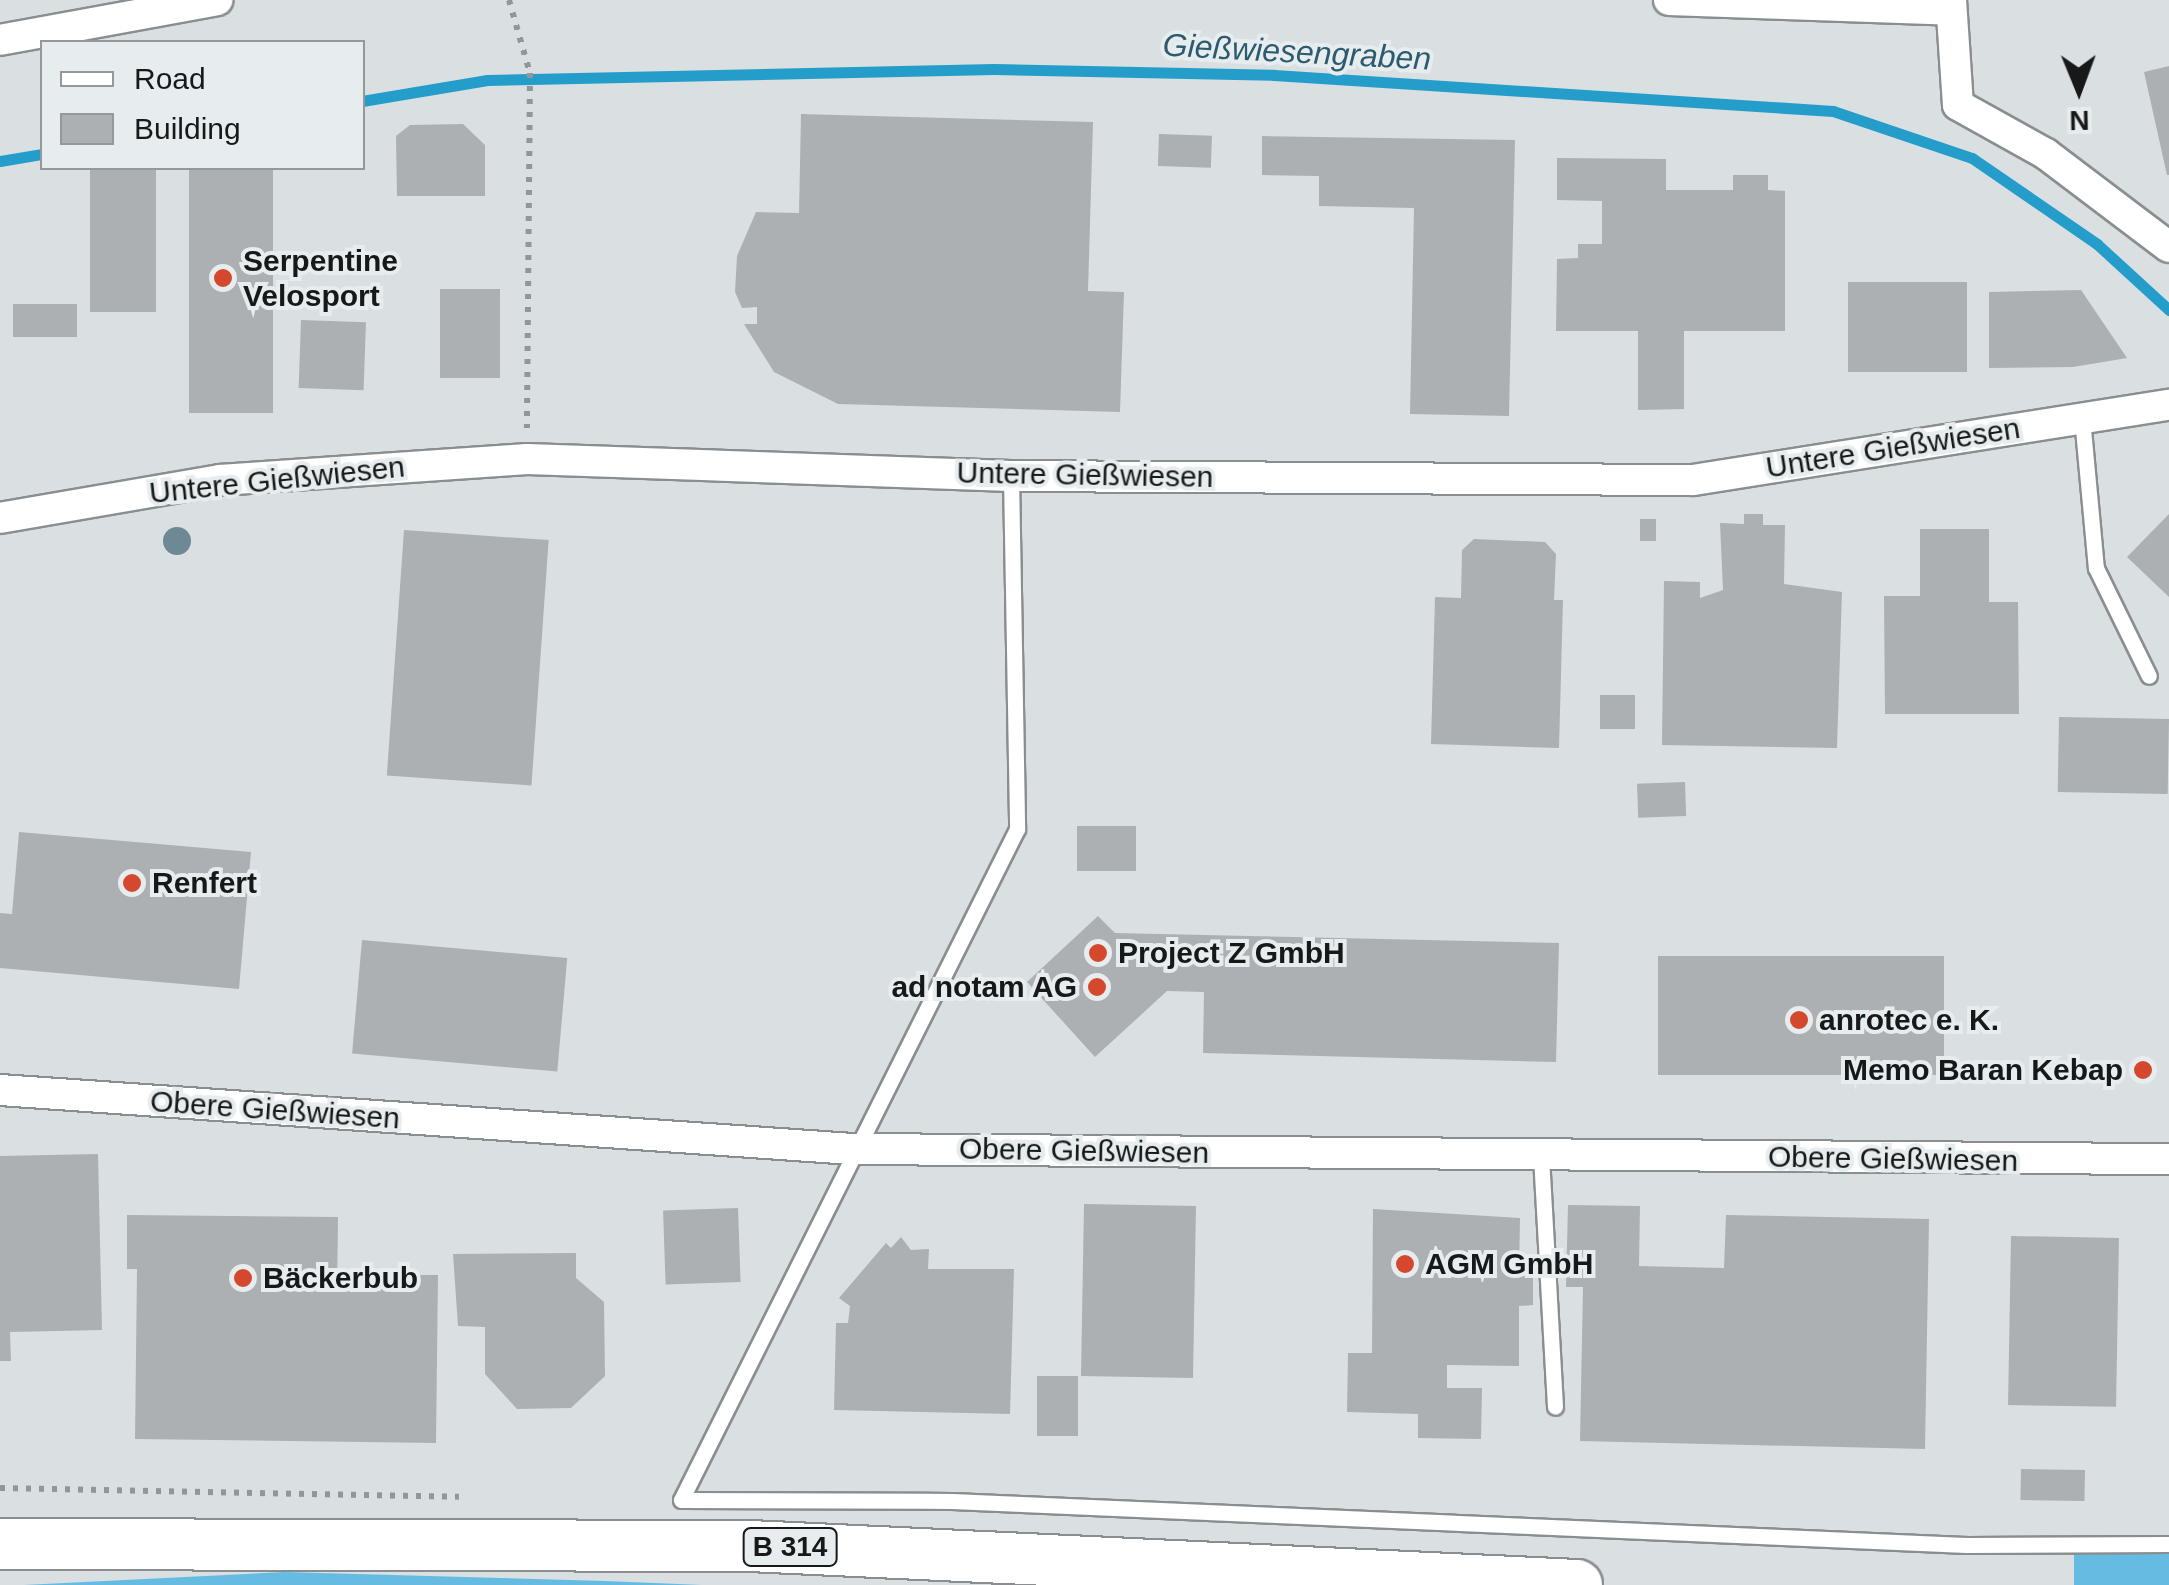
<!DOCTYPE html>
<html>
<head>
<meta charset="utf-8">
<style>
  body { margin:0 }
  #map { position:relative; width:2169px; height:1585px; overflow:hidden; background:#dadfe1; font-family:Helvetica,sans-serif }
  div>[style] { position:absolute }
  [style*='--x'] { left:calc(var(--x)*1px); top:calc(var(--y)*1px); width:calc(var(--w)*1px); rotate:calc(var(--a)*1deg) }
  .green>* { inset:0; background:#66bbe2; transform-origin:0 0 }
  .stream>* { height:11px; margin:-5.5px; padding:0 5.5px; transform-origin:5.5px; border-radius:5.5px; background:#249dcb }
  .building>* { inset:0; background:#acb0b2; transform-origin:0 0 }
  .path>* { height:6px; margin-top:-3px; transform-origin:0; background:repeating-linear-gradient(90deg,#929697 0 5px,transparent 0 13px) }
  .roads { filter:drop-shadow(2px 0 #8a8e90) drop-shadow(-2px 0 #8a8e90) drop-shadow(0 2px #8a8e90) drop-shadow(0 -2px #8a8e90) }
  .lane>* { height:15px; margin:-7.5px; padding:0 7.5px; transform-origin:7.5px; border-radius:7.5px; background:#fff }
  .street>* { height:30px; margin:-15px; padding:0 15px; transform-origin:15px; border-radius:15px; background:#fff }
  .primary>* { height:50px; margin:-25px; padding:0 25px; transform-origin:25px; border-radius:25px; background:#fff }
  .trees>* { width:28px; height:28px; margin:-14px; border-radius:50%; background:#6d8995 }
  .dots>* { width:28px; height:28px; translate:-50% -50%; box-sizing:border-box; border:5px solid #e7ecee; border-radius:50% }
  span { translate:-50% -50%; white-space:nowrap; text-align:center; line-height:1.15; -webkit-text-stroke:8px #e7ecee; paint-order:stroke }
  .shield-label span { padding:2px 8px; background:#e7ecee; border:2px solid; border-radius:8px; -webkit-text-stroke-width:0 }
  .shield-label { font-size:28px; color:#171919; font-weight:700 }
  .poi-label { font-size:30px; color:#171919; font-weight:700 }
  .left { translate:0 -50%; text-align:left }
  .right { translate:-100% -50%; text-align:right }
  .street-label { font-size:30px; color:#171919 }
  .water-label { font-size:32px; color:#2c5a6f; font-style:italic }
  .legend { position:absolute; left:40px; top:40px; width:325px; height:130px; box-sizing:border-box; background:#e7ecee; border:2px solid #949899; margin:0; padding:12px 18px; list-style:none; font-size:30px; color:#171919 }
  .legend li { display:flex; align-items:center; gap:20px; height:50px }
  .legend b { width:50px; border:2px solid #949899 }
  .north { position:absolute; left:2029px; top:40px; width:100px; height:100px; -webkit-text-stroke:8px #e7ecee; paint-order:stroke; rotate:179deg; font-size:28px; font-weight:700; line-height:40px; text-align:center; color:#171919 }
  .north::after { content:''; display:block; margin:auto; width:35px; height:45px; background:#171919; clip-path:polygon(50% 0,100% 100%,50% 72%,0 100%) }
</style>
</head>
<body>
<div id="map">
  <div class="green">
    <i style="left:2074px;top:1544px;width:95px;height:41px"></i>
    <i style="clip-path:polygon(284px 1572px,605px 1581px,702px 1585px,24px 1585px)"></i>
  </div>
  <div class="stream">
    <i style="--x:362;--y:101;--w:127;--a:-9.5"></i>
    <i style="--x:487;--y:80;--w:507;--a:-1.24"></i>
    <i style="--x:994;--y:69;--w:280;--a:1.2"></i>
    <i style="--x:1274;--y:75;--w:560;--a:3.68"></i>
    <i style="--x:1833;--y:111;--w:147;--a:18.7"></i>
    <i style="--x:1972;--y:158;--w:152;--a:34.5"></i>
    <i style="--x:2097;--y:244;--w:98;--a:42.5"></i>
    <i style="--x:0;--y:161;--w:43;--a:-9.5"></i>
  </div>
  <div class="building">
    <i style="clip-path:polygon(2169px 66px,2169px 175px,2167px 175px,2144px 72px)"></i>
    <i style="clip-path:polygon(801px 114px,1093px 122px,1088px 291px,1124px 292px,1120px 412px,838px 404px,774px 372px,744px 324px,757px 324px,757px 307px,742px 308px,735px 292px,737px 256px,756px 212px,799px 213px)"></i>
    <i style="clip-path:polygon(463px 124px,485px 145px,485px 196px,397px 196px,396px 136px,410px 125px)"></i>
    <i style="left:1159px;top:134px;width:53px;height:32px;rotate:2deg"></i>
    <i style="clip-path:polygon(1262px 136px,1515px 140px,1509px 416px,1410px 414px,1414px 208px,1319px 206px,1319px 176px,1262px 175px)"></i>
    <i style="clip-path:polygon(1557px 158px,1666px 159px,1666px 190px,1733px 190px,1733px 175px,1768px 175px,1768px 190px,1785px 191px,1785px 331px,1684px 331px,1684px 409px,1638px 410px,1638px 331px,1556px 331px,1557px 259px,1578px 258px,1578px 244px,1602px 244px,1602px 201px,1557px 200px)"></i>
    <i style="left:90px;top:168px;width:66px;height:144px"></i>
    <i style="left:189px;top:168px;width:84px;height:245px"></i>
    <i style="left:1848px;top:282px;width:119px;height:90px"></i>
    <i style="left:500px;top:289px;width:89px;height:60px;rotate:90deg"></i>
    <i style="clip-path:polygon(2081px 290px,2127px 358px,2073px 367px,1989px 368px,1989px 292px)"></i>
    <i style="left:13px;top:304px;width:64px;height:33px"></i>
    <i style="left:301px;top:320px;width:65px;height:68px;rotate:2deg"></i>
    <i style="clip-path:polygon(1744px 514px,1763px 514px,1763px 525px,1785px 525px,1784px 584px,1842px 592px,1837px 748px,1662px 745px,1664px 581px,1700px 582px,1700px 598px,1723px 590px,1720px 523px,1744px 524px)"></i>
    <i style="clip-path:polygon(2169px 514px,2169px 597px,2127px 557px)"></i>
    <i style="left:1640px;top:519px;width:16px;height:22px"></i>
    <i style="clip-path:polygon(1920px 529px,1989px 529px,1989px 602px,2018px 602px,2019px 714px,1885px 714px,1884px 596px,1920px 596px)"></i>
    <i style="left:404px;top:530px;width:145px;height:246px;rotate:4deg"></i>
    <i style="clip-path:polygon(1474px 539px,1545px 542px,1556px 554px,1554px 600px,1563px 600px,1559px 748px,1431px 744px,1435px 597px,1461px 598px,1462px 550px)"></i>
    <i style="left:1600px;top:695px;width:35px;height:34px"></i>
    <i style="left:2059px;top:717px;width:110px;height:75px;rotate:1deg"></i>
    <i style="left:1685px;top:782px;width:34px;height:48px;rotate:88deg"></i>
    <i style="left:1077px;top:826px;width:59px;height:45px"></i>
    <i style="clip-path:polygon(19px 832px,251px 852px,239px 989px,0 968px,0 913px,12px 914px)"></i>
    <i style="clip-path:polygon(1098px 916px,1115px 933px,1559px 943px,1556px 1062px,1203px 1053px,1204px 992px,1167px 991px,1095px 1057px,1027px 982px)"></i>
    <i style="left:362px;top:940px;width:206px;height:114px;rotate:5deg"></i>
    <i style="left:1658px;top:956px;width:286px;height:119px"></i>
    <i style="clip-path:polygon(98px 1154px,102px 1330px,10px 1332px,11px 1361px,0 1361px,0 1156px)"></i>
    <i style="left:1084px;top:1204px;width:112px;height:172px;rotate:1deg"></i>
    <i style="clip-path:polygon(1568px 1205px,1640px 1206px,1639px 1266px,1724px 1268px,1726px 1215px,1929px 1219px,1925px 1449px,1580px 1441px,1583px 1287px,1566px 1287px)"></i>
    <i style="left:738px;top:1208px;width:74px;height:75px;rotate:88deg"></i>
    <i style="clip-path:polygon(1373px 1209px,1520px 1218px,1519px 1276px,1533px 1275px,1533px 1305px,1519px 1306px,1519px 1366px,1447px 1365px,1447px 1388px,1482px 1388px,1481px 1439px,1418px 1438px,1418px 1414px,1347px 1412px,1348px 1353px,1372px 1353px)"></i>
    <i style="clip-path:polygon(127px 1215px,338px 1217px,337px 1291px,381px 1291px,381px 1275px,438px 1275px,436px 1443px,135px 1439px,137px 1269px,127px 1269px)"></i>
    <i style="left:2011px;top:1236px;width:108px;height:169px;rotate:1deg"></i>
    <i style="clip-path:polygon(901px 1237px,911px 1250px,929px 1249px,928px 1269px,1014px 1269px,1010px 1414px,834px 1410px,836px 1323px,848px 1323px,850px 1306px,839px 1298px,886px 1243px,891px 1248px)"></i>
    <i style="clip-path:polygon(576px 1253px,576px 1278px,604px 1302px,605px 1376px,571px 1408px,517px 1409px,485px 1374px,485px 1327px,458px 1326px,453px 1254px)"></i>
    <i style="left:1037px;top:1376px;width:41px;height:60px"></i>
    <i style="left:2021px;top:1469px;width:64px;height:31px;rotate:1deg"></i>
  </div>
  <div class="path">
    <i style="--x:509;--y:0;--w:76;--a:74"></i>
    <i style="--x:530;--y:73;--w:355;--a:90.5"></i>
    <i style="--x:0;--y:1488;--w:459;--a:1.1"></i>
  </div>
  <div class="roads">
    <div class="lane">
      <i style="--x:2082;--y:418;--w:151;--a:84.7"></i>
      <i style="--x:2096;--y:568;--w:120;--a:63.9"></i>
      <i style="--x:1011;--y:476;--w:353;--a:89"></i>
      <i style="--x:1017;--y:829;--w:750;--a:116.6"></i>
      <i style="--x:681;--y:1500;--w:271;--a:0.2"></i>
      <i style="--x:952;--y:1501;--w:1016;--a:2.48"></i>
      <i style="--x:1967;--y:1545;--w:202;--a:-0.3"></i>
      <i style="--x:1541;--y:1156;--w:251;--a:86.8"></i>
    </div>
    <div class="street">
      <i style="--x:1669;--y:0;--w:282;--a:2"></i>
      <i style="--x:1951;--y:0;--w:105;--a:86.2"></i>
      <i style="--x:1958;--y:105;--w:101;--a:29.1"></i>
      <i style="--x:2046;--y:154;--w:154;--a:37.1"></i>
      <i style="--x:0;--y:40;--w:221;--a:-10.4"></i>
      <i style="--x:0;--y:518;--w:223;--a:-9.8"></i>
      <i style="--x:220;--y:480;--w:308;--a:-3.9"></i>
      <i style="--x:527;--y:459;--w:484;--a:2"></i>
      <i style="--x:1011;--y:476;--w:682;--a:0.34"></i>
      <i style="--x:1693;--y:480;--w:482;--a:-9"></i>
      <i style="--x:0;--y:1090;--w:855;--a:3.96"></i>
      <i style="--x:853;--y:1149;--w:1316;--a:0.44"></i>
    </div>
    <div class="primary">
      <i style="--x:0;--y:1544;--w:750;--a:0.15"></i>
      <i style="--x:750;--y:1546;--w:828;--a:2.7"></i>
    </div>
  </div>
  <div class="trees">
    <i style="left:177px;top:541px"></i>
  </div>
  <div class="dots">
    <i style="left:223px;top:278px;background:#d4492e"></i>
    <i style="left:132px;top:883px;background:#d4492e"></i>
    <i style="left:1098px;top:953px;background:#d4492e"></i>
    <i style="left:1097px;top:987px;background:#d4492e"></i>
    <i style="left:1799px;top:1020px;background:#d4492e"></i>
    <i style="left:2143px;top:1070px;background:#d4492e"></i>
    <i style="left:1405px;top:1264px;background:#d4492e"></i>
    <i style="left:243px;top:1278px;background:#d4492e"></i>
  </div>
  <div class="shield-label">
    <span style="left:790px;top:1547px">B 314</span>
  </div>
  <div class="poi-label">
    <span class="left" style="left:243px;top:278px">Serpentine<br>Velosport</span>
    <span class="left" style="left:152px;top:883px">Renfert</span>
    <span class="left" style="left:1118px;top:953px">Project Z GmbH</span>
    <span class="right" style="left:1077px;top:987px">ad notam AG</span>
    <span class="left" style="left:1819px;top:1020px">anrotec e. K.</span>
    <span class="right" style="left:2123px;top:1070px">Memo Baran Kebap</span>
    <span class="left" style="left:1425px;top:1264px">AGM GmbH</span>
    <span class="left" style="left:263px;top:1278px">Bäckerbub</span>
  </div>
  <div class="street-label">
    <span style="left:1893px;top:448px;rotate:-9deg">Untere Gießwiesen</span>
    <span style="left:1085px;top:475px;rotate:1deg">Untere Gießwiesen</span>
    <span style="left:277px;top:480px;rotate:-6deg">Untere Gießwiesen</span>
    <span style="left:275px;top:1110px;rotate:4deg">Obere Gießwiesen</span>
    <span style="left:1084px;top:1151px;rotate:1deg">Obere Gießwiesen</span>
    <span style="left:1893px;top:1159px;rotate:1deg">Obere Gießwiesen</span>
  </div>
  <div class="water-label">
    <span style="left:1297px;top:52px;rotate:3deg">Gießwiesengraben</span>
  </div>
  <ul class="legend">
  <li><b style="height:12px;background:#fff"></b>Road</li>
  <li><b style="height:28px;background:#acb0b2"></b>Building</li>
  </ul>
  <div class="north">N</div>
</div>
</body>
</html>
